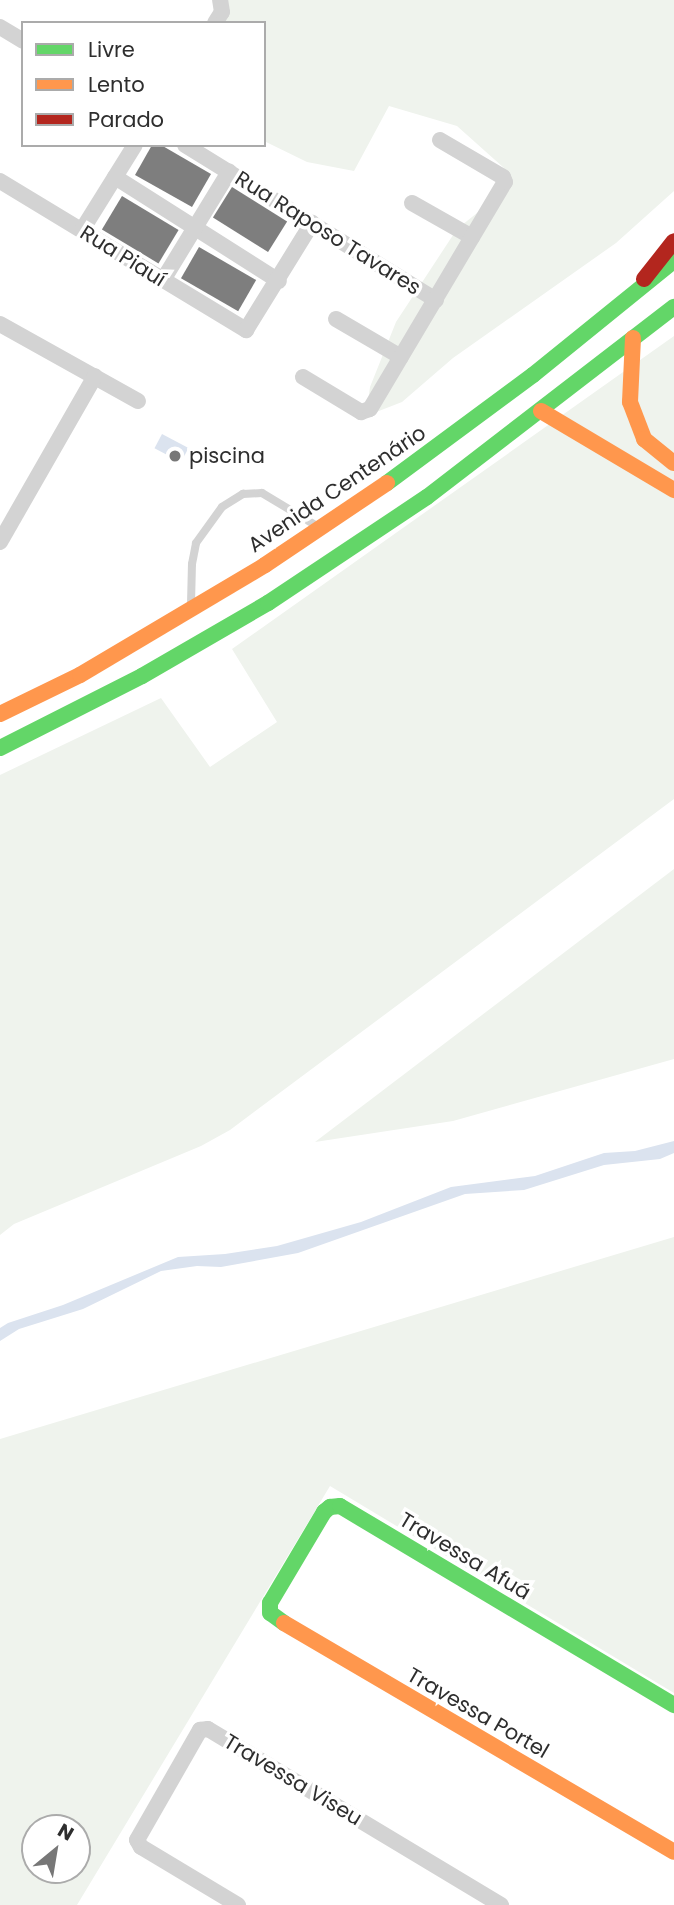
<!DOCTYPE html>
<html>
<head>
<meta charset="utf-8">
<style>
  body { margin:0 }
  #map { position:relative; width:674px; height:1905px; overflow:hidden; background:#fff; font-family:Poppins,sans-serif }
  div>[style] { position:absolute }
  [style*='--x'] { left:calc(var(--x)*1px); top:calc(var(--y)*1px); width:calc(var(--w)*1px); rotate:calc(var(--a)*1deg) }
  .green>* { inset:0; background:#eff3ed }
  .water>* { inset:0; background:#dbe3ef; transform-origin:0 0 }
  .building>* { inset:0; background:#7e7e7e; transform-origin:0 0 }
  .lane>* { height:8px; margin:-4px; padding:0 4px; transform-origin:4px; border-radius:4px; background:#d3d3d3 }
  .street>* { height:16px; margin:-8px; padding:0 8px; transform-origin:8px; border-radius:8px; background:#d3d3d3 }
  .fast>* { height:16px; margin:-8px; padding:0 8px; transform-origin:8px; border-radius:8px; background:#63d668 }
  .slow>* { height:16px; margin:-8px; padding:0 8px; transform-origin:8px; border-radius:8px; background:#ff974d }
  .jam>* { height:16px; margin:-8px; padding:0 8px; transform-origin:8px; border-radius:8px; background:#b3261e }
  .dots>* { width:19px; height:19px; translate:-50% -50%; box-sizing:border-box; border:4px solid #fff; border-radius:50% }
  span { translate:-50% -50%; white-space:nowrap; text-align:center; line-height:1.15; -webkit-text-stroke:7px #fff; paint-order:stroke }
  .street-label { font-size:21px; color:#2e2e2e }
  .poi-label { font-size:21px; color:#2e2e2e }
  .left { translate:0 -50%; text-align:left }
  .legend { position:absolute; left:21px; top:21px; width:245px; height:126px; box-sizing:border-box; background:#fff; border:2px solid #ababab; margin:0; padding:9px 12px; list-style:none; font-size:21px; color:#2e2e2e }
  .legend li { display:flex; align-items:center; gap:14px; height:35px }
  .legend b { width:35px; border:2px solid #ababab }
  .north { position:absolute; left:21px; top:1814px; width:70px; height:70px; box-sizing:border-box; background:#fff; border:2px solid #ababab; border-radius:50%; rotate:30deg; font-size:19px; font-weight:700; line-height:28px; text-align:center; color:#2e2e2e }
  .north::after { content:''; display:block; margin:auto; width:24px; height:32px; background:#777; clip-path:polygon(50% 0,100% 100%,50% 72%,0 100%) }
</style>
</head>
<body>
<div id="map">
  <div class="green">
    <i style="clip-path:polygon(228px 0,674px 0,674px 191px,616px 243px,453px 358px,402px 402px,366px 416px,370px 387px,396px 322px,457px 229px,482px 209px,504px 168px,457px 126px,389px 106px,354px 171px,307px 162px,264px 141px,264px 23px,213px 23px)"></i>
    <i style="clip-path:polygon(674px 336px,674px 799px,230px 1130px,201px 1146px,14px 1224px,0 1235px,0 775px,161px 698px,210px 767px,277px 722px,232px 649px)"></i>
    <i style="clip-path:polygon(674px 869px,674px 1059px,453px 1121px,315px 1142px)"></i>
    <i style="clip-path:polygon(evenodd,674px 1237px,674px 1693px,330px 1486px,77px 1905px,0 1905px,0 1439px,674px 1237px,35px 1828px,77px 1828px,77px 1870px,35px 1870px,35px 1828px)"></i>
  </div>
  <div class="water">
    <i style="left:162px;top:434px;width:30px;height:16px;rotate:28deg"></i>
    <i style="clip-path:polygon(674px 1141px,674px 1153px,660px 1159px,604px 1165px,524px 1190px,465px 1194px,298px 1253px,221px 1267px,197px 1266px,161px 1271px,83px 1309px,19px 1329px,0 1341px,0 1328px,8px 1323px,63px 1305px,178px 1257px,225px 1254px,277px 1246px,361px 1222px,451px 1187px,535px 1176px,604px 1153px,635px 1151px)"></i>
  </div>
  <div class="building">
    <i style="clip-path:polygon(152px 145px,161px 145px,211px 174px,192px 207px,135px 175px)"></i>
    <i style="left:232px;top:187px;width:65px;height:36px;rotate:32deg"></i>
    <i style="left:122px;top:196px;width:66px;height:39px;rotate:31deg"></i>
    <i style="left:199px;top:247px;width:66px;height:36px;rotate:30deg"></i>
  </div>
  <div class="lane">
    <i style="--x:191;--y:604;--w:40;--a:-88.6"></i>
    <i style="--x:192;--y:564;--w:21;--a:-79"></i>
    <i style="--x:196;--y:543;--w:44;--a:-54.2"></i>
    <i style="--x:222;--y:507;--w:25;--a:-32"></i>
    <i style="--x:243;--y:494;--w:19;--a:-3"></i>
    <i style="--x:262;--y:493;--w:64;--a:31"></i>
  </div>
  <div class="street">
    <i style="--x:215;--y:23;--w:13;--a:-58"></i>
    <i style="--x:222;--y:12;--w:12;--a:-99"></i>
    <i style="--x:0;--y:27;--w:27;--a:31"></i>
    <i style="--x:185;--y:145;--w:295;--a:31.7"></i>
    <i style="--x:115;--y:177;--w:194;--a:32.4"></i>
    <i style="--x:0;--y:181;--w:288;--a:31.2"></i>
    <i style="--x:246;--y:330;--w:126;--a:-58.3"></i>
    <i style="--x:412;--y:203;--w:69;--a:29.5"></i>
    <i style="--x:82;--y:230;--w:100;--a:-58.1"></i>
    <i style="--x:163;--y:280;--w:127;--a:-58.6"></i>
    <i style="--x:336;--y:319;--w:75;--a:30.3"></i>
    <i style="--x:0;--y:324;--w:158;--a:29.2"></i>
    <i style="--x:303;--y:377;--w:68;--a:31.1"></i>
    <i style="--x:361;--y:412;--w:9;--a:-18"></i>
    <i style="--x:370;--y:409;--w:264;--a:-59.3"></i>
    <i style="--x:505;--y:182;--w:5;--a:-112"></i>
    <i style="--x:503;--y:177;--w:73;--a:-149.6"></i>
    <i style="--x:0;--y:542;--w:191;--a:-60.2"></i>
    <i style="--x:238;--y:1905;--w:113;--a:-149.1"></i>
    <i style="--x:141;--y:1847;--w:8;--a:-120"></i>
    <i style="--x:137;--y:1840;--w:127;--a:-60.2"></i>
    <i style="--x:200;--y:1730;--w:8;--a:-7"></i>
    <i style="--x:208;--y:1729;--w:342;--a:31"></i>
  </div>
  <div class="fast">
    <i style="--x:387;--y:483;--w:182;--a:-36.5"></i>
    <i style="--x:533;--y:375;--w:181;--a:-39"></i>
    <i style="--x:0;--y:748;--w:159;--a:-26.9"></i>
    <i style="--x:142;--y:676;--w:146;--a:-30.1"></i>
    <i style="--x:268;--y:603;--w:191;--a:-33.7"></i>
    <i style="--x:427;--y:497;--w:312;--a:-37.6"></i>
    <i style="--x:284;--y:1623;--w:17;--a:-144"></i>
    <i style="--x:270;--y:1613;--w:10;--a:-90"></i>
    <i style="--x:270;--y:1603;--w:106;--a:-59.3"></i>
    <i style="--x:324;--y:1512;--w:8;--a:-40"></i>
    <i style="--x:330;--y:1507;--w:10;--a:-6"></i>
    <i style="--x:340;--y:1506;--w:389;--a:30.8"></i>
  </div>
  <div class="slow">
    <i style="--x:633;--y:338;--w:64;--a:92.7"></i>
    <i style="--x:630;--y:402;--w:40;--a:69"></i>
    <i style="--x:644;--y:439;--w:38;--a:39"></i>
    <i style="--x:541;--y:411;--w:155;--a:30.7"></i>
    <i style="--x:0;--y:714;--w:89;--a:-26"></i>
    <i style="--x:80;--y:675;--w:215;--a:-30.7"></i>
    <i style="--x:265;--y:565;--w:147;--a:-33.9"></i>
    <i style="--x:284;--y:1623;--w:452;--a:30.4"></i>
  </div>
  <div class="jam">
    <i style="--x:644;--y:279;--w:48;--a:-51.7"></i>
  </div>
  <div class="dots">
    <i style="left:175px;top:456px;background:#777"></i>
  </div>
  <div class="street-label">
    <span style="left:328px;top:233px;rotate:32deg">Rua Raposo Tavares</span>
    <span style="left:123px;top:256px;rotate:32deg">Rua Piauí</span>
    <span style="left:337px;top:489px;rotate:-34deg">Avenida Centenário</span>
    <span style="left:465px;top:1556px;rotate:31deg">Travessa Afuá</span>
    <span style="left:478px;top:1713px;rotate:30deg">Travessa Portel</span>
    <span style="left:293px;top:1780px;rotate:31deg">Travessa Viseu</span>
  </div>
  <div class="poi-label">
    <span class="left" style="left:189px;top:456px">piscina</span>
  </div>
  <ul class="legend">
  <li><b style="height:9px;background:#63d668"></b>Livre</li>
  <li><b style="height:9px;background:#ff974d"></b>Lento</li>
  <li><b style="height:9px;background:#b3261e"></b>Parado</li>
  </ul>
  <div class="north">N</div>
</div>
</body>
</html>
